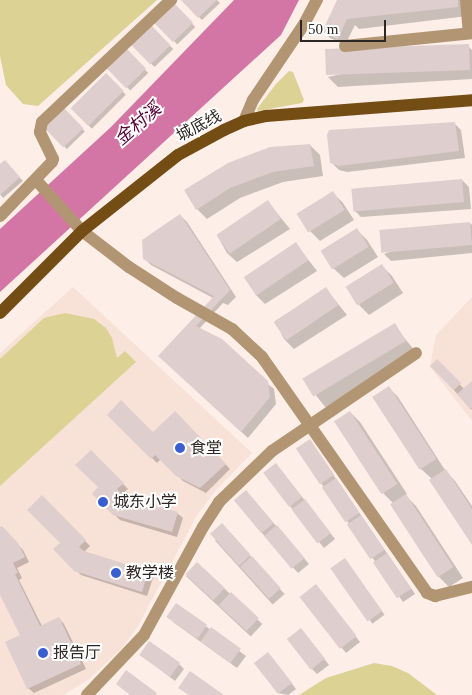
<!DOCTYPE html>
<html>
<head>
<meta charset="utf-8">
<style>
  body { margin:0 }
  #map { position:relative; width:472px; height:695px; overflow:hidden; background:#fdeee8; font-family:"Times New Roman","Noto Sans SC",serif }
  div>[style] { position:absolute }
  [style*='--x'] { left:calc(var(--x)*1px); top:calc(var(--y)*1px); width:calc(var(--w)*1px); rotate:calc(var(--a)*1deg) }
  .built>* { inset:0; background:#f8e1d7 }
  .green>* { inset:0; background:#dcd293 }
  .water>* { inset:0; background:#d376a5 }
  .shadow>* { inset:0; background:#0003; transform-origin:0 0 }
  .building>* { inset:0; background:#dfcece; transform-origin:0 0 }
  .minor>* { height:12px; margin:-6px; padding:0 6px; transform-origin:6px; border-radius:6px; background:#b29674 }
  .major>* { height:12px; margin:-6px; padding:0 6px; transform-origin:6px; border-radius:6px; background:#734d13 }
  .dots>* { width:14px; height:14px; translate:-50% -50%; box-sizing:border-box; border:2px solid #fff; border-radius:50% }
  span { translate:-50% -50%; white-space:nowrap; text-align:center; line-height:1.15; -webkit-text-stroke:4px #fff; paint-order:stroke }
  .street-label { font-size:16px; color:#2c2724 }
  .poi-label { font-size:16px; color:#2c2724 }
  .left { translate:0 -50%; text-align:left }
  .water-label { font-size:18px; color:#550036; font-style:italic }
  .scale { position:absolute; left:300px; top:20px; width:86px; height:22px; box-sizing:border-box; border:2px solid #2c2724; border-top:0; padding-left:6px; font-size:15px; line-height:18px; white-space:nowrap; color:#2c2724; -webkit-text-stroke:4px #fff; paint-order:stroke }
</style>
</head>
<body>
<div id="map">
  <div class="built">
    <i style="clip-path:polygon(73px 287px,252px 453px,216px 490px,197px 515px,138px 626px,122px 648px,88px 680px,63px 695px,0 695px,0 353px)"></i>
    <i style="clip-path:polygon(472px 297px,472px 421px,430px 367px,436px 335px)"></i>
  </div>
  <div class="green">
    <i style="clip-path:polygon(0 0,157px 0,38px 106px,23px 104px,6px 85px,0 56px)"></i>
    <i style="clip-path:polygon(289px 71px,293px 72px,304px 100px,302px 103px,258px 111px,257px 109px,276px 84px)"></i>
    <i style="clip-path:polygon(65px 313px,94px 319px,106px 328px,112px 338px,117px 358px,125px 351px,136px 362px,0 486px,0 359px,44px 318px)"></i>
    <i style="clip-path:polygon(374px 663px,392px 666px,408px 673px,437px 695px,299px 695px,326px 678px)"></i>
  </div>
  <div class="water">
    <i style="clip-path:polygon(234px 0,299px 0,281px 35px,0 292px,0 229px,111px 127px)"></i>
  </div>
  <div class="shadow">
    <i style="clip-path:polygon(182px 0,217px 0,220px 3px,202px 20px)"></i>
    <i style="clip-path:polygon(338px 0,466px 0,468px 16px,359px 29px,355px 25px,345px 45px,330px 38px,323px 31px)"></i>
    <i style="left:173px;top:4px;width:32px;height:25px;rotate:46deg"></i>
    <i style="left:151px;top:26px;width:32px;height:26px;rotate:46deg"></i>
    <i style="clip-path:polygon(468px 46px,472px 50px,472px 79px,338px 87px,328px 77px)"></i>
    <i style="left:126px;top:50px;width:32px;height:25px;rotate:46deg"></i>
    <i style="left:106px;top:75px;width:28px;height:48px;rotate:45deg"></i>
    <i style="left:64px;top:110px;width:30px;height:25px;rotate:46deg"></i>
    <i style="clip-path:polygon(454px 123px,461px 130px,465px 158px,347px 172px,339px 170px,332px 163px)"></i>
    <i style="clip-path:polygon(310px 145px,320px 155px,323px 176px,283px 182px,240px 198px,207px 219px,197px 209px,186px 191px)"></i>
    <i style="clip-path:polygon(8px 165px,23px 181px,3px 198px,0 194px,0 166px)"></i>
    <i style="clip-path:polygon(462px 180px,469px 187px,471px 209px,361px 217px,354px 210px)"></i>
    <i style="clip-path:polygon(333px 193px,343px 203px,354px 220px,320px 241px,310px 231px)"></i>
    <i style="clip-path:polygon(268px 202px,290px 229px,237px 262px,227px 253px,217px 235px)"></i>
    <i style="clip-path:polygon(180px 215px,187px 222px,236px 297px,228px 305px,223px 303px,199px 329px,274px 389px,276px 404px,248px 438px,167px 363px,213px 298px,151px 265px,144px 258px)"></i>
    <i style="clip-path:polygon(470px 223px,472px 225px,472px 253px,391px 261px,384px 254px)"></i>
    <i style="clip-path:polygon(357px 230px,367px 240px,378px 257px,344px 278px,334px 269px,323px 251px)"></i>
    <i style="clip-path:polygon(296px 244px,317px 271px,265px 304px,255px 294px)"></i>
    <i style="clip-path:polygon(382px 266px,392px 276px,403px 293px,369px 315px,359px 305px)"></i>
    <i style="clip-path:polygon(326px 289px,347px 315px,294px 349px,284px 339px,275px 321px)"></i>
    <i style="left:394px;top:325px;width:33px;height:105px;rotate:51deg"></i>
    <i style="clip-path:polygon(437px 361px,464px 389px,472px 382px,472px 410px,432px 366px)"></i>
    <i style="clip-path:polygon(388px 387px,398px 397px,445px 470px,455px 481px,472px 506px,472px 543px,432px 479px,421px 469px,374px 397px)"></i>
    <i style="clip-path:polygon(350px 412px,360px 422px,407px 494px,405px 495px,416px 506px,463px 578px,449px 587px,439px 577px,394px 504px,383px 493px,336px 421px)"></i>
    <i style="clip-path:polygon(175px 413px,230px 469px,206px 493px,183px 481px,161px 459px,157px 463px,109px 415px,153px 434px)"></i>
    <i style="clip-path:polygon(310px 441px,415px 594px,403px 602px,321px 483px)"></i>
    <i style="clip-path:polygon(91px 451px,128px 489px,121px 495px,123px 497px,177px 513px,183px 518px,177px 537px,120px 520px,94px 494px,100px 488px)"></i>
    <i style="clip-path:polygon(281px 470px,335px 539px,324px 548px,290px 506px)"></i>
    <i style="clip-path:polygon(42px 497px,90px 546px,84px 552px,148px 572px,153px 578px,147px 596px,81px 575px,55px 549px,62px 543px)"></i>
    <i style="clip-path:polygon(251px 497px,309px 564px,298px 573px,262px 533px)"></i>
    <i style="clip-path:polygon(2px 528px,23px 550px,29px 562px,17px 568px,22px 578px,19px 580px,42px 626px,59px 618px,64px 624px,86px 669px,34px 693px,28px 688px,21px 636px,0 592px)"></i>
    <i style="left:227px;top:530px;width:86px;height:16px;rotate:48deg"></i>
    <i style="left:344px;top:559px;width:69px;height:15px;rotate:54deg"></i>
    <i style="left:198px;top:564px;width:88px;height:17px;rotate:43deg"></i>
    <i style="clip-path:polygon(321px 591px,360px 642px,346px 653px,301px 597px)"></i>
    <i style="clip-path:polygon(177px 605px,246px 656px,237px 668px,173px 622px)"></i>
    <i style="clip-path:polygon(301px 629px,329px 665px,317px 674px,312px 669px)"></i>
    <i style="clip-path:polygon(141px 655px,179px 664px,184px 669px,175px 681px)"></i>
    <i style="clip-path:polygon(273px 659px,296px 689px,288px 695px,278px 693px)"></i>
  </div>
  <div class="building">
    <i style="clip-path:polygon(181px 0,217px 0,198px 18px)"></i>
    <i style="clip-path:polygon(337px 0,458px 0,458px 7px,347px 19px,338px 39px,322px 32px)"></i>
    <i style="left:173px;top:2px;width:29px;height:28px;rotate:46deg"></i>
    <i style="left:151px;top:25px;width:28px;height:28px;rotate:46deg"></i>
    <i style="left:469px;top:44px;width:26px;height:144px;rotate:88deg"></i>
    <i style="left:126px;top:48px;width:29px;height:28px;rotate:46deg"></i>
    <i style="left:106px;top:73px;width:25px;height:50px;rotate:45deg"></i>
    <i style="left:64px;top:108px;width:28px;height:28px;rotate:46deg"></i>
    <i style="clip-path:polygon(455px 122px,459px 151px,339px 166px,330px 163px,327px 135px,329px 130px)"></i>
    <i style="clip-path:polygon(310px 144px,314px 166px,273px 172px,230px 188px,196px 210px,184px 190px,228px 163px,270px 147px)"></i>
    <i style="clip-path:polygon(5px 160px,20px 177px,0 195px,0 164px)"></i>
    <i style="left:462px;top:179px;width:23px;height:111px;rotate:85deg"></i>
    <i style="left:333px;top:191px;width:22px;height:43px;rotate:58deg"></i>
    <i style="left:268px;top:200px;width:23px;height:62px;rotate:56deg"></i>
    <i style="clip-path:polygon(180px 214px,230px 290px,196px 326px,222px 339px,268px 381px,270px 397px,241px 432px,158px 356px,214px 296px,143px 259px,142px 240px)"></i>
    <i style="left:470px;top:222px;width:23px;height:91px;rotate:85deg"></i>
    <i style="left:357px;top:228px;width:22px;height:43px;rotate:58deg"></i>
    <i style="left:296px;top:242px;width:22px;height:63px;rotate:56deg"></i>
    <i style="left:382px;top:264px;width:22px;height:43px;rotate:58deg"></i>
    <i style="left:326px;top:287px;width:22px;height:63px;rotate:56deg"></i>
    <i style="left:395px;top:323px;width:21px;height:108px;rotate:59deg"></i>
    <i style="left:437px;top:359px;width:34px;height:10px;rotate:45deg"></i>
    <i style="clip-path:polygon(472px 381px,472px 408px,470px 409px,457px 394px)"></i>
    <i style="left:389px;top:386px;width:87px;height:20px;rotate:57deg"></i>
    <i style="clip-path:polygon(121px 400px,153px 432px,175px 411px,226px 464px,200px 488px,176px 476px,155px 455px,151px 459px,107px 415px)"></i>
    <i style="left:350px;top:411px;width:87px;height:19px;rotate:57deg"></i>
    <i style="left:310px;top:439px;width:43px;height:17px;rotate:56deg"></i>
    <i style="clip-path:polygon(91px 450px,124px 483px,117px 489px,123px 496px,178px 512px,172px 532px,113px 515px,92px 494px,98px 487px,75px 465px)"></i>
    <i style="left:276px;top:463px;width:43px;height:16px;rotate:53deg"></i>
    <i style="clip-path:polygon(446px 469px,472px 509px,472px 545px,429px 480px)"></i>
    <i style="left:336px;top:478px;width:42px;height:17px;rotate:56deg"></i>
    <i style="left:246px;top:490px;width:43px;height:16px;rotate:50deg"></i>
    <i style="left:406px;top:494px;width:87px;height:19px;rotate:57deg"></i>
    <i style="clip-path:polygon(42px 495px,86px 540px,79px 547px,84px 551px,148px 571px,142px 592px,74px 571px,53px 549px,60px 543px,27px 510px)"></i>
    <i style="left:305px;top:499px;width:43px;height:17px;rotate:53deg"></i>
    <i style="left:361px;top:515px;width:42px;height:17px;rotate:56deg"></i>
    <i style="left:222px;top:523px;width:43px;height:16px;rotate:48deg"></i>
    <i style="left:277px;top:525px;width:43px;height:17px;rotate:50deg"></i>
    <i style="clip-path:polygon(2px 526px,18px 543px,25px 557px,13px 563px,18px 573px,15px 574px,40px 626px,59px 617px,81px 664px,27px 689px,5px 642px,20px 635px,0 595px,0 527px)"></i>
    <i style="left:387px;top:553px;width:43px;height:17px;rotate:56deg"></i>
    <i style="left:252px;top:556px;width:43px;height:16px;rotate:48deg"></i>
    <i style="left:345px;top:558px;width:65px;height:18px;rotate:55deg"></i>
    <i style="left:197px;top:562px;width:38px;height:17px;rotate:43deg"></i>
    <i style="left:316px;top:584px;width:66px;height:21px;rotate:52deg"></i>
    <i style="left:231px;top:592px;width:38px;height:18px;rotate:43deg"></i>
    <i style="left:176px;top:603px;width:38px;height:17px;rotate:35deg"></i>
    <i style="left:211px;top:627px;width:37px;height:18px;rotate:36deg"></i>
    <i style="left:301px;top:628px;width:39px;height:18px;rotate:52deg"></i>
    <i style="left:149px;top:641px;width:38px;height:17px;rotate:35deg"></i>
    <i style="left:268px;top:652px;width:39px;height:18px;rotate:52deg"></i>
    <i style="clip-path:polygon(126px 670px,157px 693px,155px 695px,130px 695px,116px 684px)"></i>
    <i style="clip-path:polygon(190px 671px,224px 695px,189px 695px,178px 688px)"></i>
  </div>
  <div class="minor">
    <i style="--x:466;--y:0;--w:33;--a:85"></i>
    <i style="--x:345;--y:46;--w:128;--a:-5.8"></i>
    <i style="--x:244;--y:121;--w:23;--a:-67"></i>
    <i style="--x:253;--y:100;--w:89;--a:-56"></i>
    <i style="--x:303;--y:26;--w:30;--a:-62"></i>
    <i style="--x:36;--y:180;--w:69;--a:48"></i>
    <i style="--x:82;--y:231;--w:59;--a:37.5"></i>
    <i style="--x:129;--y:267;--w:57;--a:32.9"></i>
    <i style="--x:177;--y:298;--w:63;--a:29.4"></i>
    <i style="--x:232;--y:329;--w:41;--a:43"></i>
    <i style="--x:262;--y:357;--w:288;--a:55"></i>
    <i style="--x:427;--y:593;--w:9;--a:21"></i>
    <i style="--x:435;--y:596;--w:38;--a:-14"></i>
    <i style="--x:0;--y:216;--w:75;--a:-46.1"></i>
    <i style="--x:52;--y:162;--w:3;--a:-72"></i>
    <i style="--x:53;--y:159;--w:30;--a:-116"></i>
    <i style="--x:40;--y:132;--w:10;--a:-79"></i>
    <i style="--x:42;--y:122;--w:178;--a:-43.4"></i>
    <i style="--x:87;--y:695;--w:83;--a:-46.5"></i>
    <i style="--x:144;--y:635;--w:123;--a:-61.4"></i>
    <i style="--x:203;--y:527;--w:30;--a:-57"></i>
    <i style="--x:219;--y:502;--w:74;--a:-43.9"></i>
    <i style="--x:272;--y:451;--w:174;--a:-34.2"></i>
  </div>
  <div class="major">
    <i style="--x:0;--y:313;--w:116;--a:-45"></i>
    <i style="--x:82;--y:231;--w:122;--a:-38.4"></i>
    <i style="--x:178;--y:155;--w:52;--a:-28.5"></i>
    <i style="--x:224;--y:130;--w:22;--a:-24"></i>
    <i style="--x:244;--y:121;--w:23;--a:-13"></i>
    <i style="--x:266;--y:116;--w:207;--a:-4.4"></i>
  </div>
  <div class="dots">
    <i style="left:180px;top:448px;background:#385ecf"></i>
    <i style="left:103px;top:502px;background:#385ecf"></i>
    <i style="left:116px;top:573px;background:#385ecf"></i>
    <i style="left:43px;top:653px;background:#385ecf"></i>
  </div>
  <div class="street-label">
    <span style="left:199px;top:126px;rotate:-28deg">城底线</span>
  </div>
  <div class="poi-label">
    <span class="left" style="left:190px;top:448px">食堂</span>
    <span class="left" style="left:113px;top:502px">城东小学</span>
    <span class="left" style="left:126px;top:573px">教学楼</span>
    <span class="left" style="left:53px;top:653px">报告厅</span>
  </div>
  <div class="water-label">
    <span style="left:138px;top:124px;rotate:-41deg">金村溪</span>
  </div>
  <div class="scale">50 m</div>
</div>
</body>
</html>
